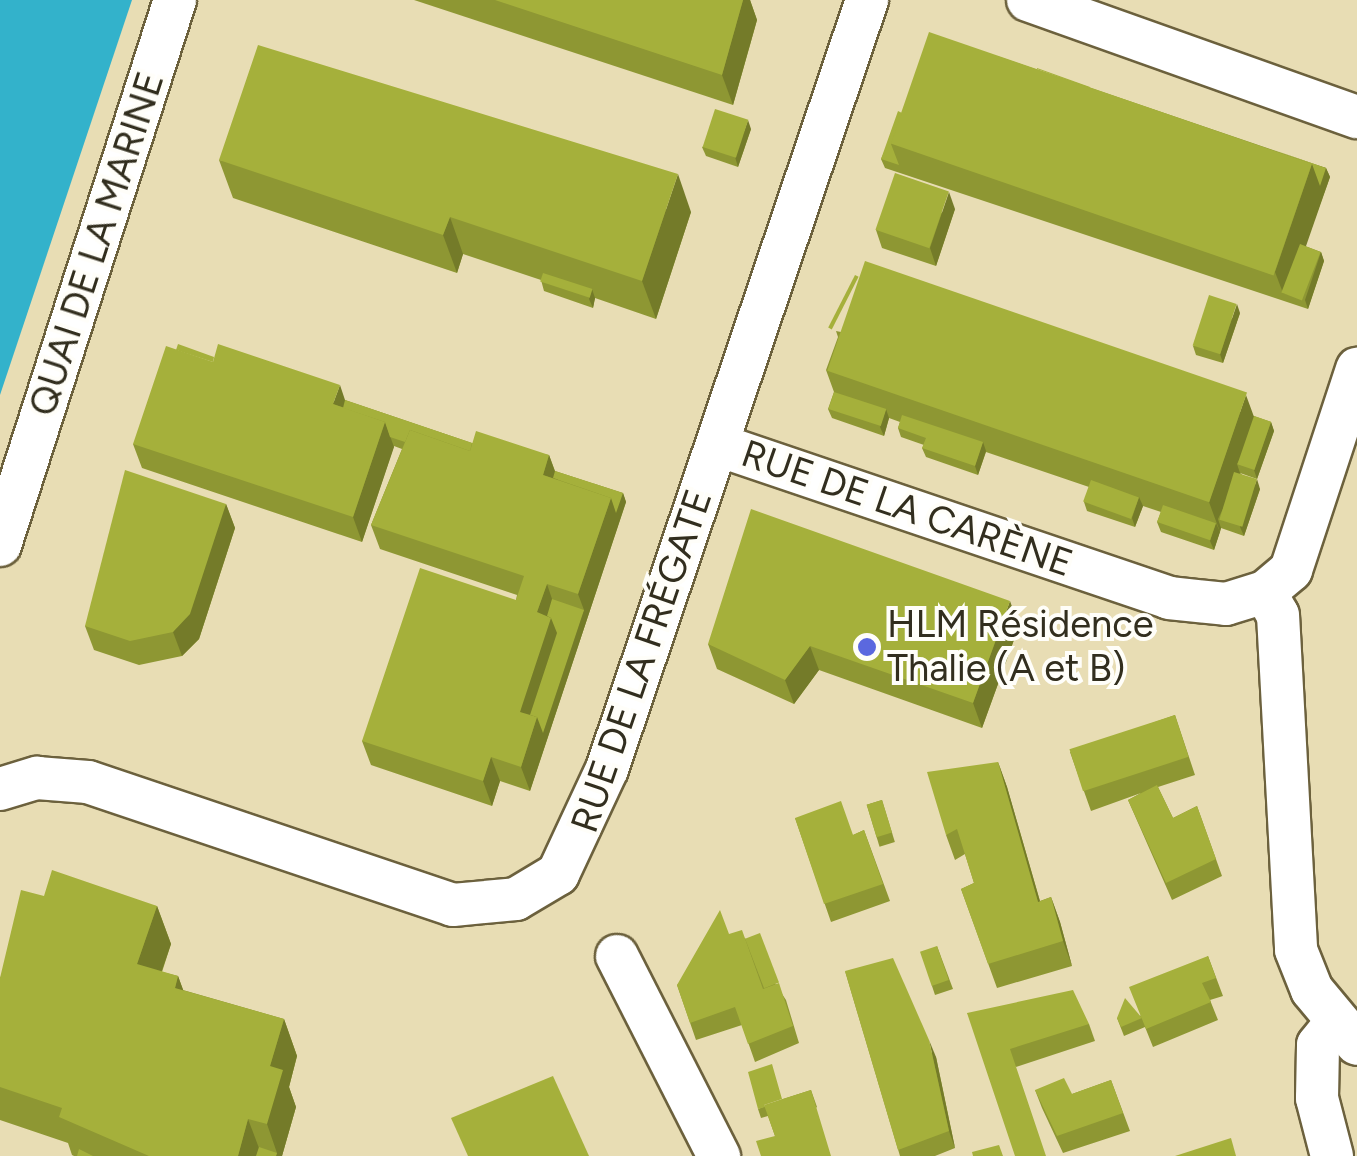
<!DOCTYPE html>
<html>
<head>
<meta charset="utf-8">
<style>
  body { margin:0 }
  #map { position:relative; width:1357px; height:1156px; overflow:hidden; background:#e8ddb4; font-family:Figtree,sans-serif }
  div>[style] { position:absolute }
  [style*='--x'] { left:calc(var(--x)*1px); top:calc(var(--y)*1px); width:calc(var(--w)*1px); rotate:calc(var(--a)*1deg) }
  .water>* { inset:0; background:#33b2cb }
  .roads { filter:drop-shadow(2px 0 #6c613d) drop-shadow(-2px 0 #6c613d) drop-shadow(0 2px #6c613d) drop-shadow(0 -2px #6c613d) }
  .street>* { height:42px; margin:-21px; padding:0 21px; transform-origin:21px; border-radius:21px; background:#fff }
  .wall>* { inset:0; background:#8e9733; transform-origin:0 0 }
  .shaded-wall>* { inset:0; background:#747b29 }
  .building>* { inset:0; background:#a5b03b; transform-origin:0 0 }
  .dots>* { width:28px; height:28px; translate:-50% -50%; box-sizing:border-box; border:5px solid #fffef9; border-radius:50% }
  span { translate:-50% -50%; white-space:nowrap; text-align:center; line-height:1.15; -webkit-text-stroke:8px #fffef9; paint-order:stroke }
  .street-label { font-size:38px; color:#322e1e }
  .poi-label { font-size:38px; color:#322e1e }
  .left { translate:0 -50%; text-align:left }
</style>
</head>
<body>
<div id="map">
  <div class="water">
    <i style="clip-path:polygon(0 0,132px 0,0 395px)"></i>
  </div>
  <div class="roads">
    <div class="street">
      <i style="--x:1028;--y:0;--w:349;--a:19.6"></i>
      <i style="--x:718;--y:445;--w:476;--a:18.7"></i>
      <i style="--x:1169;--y:598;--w:57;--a:6"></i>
      <i style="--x:1226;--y:604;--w:41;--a:-17.1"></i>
      <i style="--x:1265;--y:592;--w:34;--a:-40"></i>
      <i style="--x:1291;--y:570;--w:212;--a:-71.8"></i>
      <i style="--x:0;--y:545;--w:572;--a:-72.2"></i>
      <i style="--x:1265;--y:592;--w:26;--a:61"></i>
      <i style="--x:1278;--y:615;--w:335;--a:86.9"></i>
      <i style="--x:1296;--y:950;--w:43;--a:68.2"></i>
      <i style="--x:1312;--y:990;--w:70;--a:50.2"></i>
      <i style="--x:0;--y:789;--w:39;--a:-17"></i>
      <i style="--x:37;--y:778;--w:51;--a:4.5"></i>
      <i style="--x:88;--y:782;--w:385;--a:18.6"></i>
      <i style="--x:453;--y:905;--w:63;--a:-5.4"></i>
      <i style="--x:516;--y:899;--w:49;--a:-30.8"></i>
      <i style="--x:558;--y:874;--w:116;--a:-65"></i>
      <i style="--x:607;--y:769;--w:812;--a:-71.32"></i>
      <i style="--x:617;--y:956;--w:225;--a:63"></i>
      <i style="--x:1332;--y:1156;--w:60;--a:-104.5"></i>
      <i style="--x:1317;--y:1098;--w:53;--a:-88.9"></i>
      <i style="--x:1318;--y:1045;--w:27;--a:-51"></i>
    </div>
  </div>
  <div class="wall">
    <i style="clip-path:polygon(414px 0,750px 0,757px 20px,733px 105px)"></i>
    <i style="clip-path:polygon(997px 56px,1326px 168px,1330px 177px,1305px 246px,1321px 252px,1324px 261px,1308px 309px,885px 168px,881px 159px,902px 113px)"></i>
    <i style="clip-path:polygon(751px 129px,738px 167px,706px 156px,702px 147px)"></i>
    <i style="clip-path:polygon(219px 160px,691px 212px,656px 319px,595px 298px,593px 308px,544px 291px,541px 280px,463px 254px,457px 273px,233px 198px)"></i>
    <i style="clip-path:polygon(955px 209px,936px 266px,882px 248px,876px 230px)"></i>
    <i style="clip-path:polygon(1240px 313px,1223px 363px,1196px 355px,1193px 346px)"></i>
    <i style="clip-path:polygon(836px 331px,1254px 416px,1271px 422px,1274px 431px,1257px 479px,1240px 473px,1260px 489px,1244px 536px,1221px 528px,1214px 550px,1161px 532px,1157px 522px,1161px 512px,1143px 506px,1135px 527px,1087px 511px,1084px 502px,1089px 487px,986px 452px,978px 475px,926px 457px,922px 448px,924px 445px,901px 437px,898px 428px,900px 422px,889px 418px,884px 436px,832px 418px,828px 409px,834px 392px,826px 370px,838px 337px)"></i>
    <i style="clip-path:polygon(345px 400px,472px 443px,549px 455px,555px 471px,623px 493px,626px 502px,530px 791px,500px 781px,492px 806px,371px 765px,362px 741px,516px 600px,517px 595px,380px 549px,371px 525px,402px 449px,394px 446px,362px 542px,142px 468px,133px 444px)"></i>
    <i style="clip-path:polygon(226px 504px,235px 528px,199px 639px,182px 656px,139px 665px,94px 650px,85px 626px)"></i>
    <i style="clip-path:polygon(1019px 626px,982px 728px,819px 670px,794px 704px,717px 669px,708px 644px)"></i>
    <i style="clip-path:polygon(1175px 715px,1195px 775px,1158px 787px,1173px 818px,1197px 806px,1222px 876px,1172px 900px,1128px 800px,1141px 793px,1091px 811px,1070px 752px)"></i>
    <i style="clip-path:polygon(998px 762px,1007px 787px,1040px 901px,1051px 897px,1060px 922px,1072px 966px,997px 988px,961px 889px,974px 883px,965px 854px,955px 860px,946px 835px)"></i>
    <i style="left:882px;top:800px;width:44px;height:16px;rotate:73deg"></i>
    <i style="clip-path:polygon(795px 818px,853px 835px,864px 830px,890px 901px,831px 922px)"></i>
    <i style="clip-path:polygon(44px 896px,157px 906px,171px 944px,162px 972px,178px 976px,183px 990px,284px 1019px,297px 1056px,289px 1087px,296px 1107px,282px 1156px,74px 1156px,72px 1155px,68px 1143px,0 1120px,0 978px)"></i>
    <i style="clip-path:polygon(729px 934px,745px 938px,786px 1000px,799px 1043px,755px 1062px,742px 1025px,696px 1040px,677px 985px)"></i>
    <i style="clip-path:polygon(937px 946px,953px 989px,935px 995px,932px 986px)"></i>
    <i style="clip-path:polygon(1208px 956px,1223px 996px,1210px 1000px,1218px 1020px,1153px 1047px,1145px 1027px,1124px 1036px,1117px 1018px,1140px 1016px)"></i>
    <i style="clip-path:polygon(845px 971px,936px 1057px,955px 1148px,935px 1156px,900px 1156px)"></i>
    <i style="clip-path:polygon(967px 1013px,1089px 1024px,1095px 1041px,1016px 1067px)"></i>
    <i style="clip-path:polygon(1111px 1080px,1130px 1131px,1063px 1153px,1042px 1108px,1035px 1090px,1072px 1094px)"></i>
    <i style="clip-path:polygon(811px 1090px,817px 1107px,775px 1136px,768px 1116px,761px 1118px,758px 1109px,783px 1099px)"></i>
  </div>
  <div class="shaded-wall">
    <i style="clip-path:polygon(743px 0,750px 0,757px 20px,733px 105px,722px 75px)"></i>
    <i style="clip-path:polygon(748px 120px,751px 129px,738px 167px,735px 157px)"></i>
    <i style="clip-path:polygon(1312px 164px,1326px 168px,1330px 177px,1289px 295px,1283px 293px,1275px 272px)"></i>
    <i style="clip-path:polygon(678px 174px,691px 212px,656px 319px,642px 281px)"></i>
    <i style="clip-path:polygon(949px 192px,955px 209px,936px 266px,930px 248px)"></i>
    <i style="clip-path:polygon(450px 217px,463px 254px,457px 273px,443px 235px)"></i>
    <i style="clip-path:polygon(1321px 252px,1324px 261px,1308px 309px,1305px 300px)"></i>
    <i style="clip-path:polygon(592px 289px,595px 298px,593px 308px,589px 299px)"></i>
    <i style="clip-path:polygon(1237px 304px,1240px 313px,1223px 363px,1220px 354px)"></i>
    <i style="clip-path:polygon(340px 385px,348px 409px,333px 404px)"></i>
    <i style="clip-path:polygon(1246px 395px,1257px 425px,1237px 464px,1240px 473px,1218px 519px,1221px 528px,1220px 532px,1209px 502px)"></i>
    <i style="clip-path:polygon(886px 409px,889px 418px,884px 436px,880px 427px)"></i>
    <i style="clip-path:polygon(385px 422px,394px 447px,362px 542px,353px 517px)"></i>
    <i style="clip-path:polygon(1271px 422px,1274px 431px,1257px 479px,1254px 470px)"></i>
    <i style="clip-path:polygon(983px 442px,986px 451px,978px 475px,975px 466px)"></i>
    <i style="clip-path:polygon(549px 455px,558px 480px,543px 475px)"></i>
    <i style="clip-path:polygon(1257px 479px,1260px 489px,1244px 536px,1240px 527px)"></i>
    <i style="clip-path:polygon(623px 493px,626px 502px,530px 791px,521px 767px,537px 717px,584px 610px,578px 594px,611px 498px)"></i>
    <i style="clip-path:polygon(1139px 497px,1143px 506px,1135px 527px,1132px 518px)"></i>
    <i style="clip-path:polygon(226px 504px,235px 528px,199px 639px,182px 656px,173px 632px)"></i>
    <i style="clip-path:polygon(1216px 523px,1220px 532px,1214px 550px,1210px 541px)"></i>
    <i style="clip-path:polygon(547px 584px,555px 608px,560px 642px,531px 729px,520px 712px,537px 612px)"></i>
    <i style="clip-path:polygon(1010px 601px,1019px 626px,982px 728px,973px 703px)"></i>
    <i style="clip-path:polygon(810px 646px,819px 670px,794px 704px,785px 680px)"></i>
    <i style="clip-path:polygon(491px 757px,500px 781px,492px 806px,483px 781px)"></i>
    <i style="clip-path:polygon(998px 762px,1007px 787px,1047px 926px,1038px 902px)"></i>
    <i style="clip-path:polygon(1051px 897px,1060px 922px,1072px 966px,1063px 941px)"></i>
    <i style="clip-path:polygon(157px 906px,171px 944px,151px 1002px,137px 964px)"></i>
    <i style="clip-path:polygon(178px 976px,192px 1014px,175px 988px)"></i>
    <i style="clip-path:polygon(284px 1019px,297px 1056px,289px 1087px,296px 1107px,282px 1156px,276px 1156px,277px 1153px,267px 1124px,270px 1066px)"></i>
    <i style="clip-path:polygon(929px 1040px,936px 1057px,955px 1148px,949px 1131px)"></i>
    <i style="clip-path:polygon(248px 1119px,262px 1156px,238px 1156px)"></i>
  </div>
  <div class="building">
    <i style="clip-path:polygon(495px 0,743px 0,722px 75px)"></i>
    <i style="left:929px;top:32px;width:405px;height:118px;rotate:19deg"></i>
    <i style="clip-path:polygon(258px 45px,678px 174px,642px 281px,450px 217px,443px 235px,219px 160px)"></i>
    <i style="clip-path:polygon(1037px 68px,1090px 87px,1089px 88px,1037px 69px)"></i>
    <i style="left:715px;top:109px;width:35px;height:40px;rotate:18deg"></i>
    <i style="clip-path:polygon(898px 111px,902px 113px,891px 144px,899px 165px,881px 159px)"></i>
    <i style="clip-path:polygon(1274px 150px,1326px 168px,1320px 186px,1312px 164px)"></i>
    <i style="left:895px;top:173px;width:57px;height:60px;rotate:19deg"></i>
    <i style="left:1300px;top:244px;width:22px;height:52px;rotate:21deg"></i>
    <i style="left:865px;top:261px;width:404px;height:116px;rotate:19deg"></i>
    <i style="left:543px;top:273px;width:52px;height:9px;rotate:18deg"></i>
    <i style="left:855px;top:275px;width:4px;height:59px;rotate:27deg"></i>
    <i style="left:1209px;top:295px;width:29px;height:53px;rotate:18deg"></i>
    <i style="clip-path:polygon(178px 344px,214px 357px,213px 362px,176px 350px)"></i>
    <i style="clip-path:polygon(218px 344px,340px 385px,333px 404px,385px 422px,353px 517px,133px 444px,166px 346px,213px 362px)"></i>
    <i style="left:834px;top:392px;width:55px;height:18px;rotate:18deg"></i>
    <i style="clip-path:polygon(345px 400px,472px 443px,470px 451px,410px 430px,405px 442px,390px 437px,385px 422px,343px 408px)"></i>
    <i style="clip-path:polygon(902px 415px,983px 442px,975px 466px,922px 448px,926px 438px,898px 428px)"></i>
    <i style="left:1254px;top:416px;width:18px;height:51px;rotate:19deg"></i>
    <i style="clip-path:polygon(410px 430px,470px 451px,476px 431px,549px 455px,543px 475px,611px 498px,578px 594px,547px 584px,537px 612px,551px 618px,520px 712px,537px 717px,521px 767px,491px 757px,483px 781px,362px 741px,420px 568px,516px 600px,524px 576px,371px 525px)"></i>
    <i style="clip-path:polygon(125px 470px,226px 504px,190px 614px,173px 632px,130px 641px,85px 626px)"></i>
    <i style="clip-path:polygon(555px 471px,623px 493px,616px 513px,611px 498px,553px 478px)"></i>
    <i style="left:1234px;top:472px;width:24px;height:50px;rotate:17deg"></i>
    <i style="left:1091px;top:480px;width:51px;height:23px;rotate:20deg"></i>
    <i style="left:1163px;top:505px;width:56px;height:18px;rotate:19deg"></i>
    <i style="clip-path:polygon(751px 509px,1010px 601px,973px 703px,810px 646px,785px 680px,708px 644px)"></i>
    <i style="clip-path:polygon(552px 599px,584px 610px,543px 733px,537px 717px,530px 715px,557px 633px,551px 618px,547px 616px)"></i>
    <i style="left:1175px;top:715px;width:44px;height:111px;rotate:72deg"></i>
    <i style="clip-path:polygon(998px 762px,1038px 902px,1051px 897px,1063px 941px,988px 964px,961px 889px,974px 883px,957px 829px,946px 835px,927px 772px)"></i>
    <i style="clip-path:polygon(1157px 785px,1173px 818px,1197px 806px,1216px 859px,1166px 883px,1128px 800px)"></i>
    <i style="left:882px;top:800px;width:34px;height:16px;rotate:73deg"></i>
    <i style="clip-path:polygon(841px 801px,853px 835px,864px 830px,883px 884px,824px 904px,795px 818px)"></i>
    <i style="clip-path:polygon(52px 870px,157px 906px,137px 964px,178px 976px,175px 988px,284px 1019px,270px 1066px,283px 1070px,267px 1124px,248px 1119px,238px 1156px,149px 1156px,59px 1117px,62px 1108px,0 1087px,0 978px,21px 890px,44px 896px)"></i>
    <i style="clip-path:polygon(720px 910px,729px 934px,742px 930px,763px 989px,779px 983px,793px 1026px,748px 1044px,735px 1007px,690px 1023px,677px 985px)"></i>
    <i style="left:760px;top:933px;width:53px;height:16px;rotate:69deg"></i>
    <i style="left:937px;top:946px;width:36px;height:18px;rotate:71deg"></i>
    <i style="clip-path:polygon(1208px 956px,1216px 978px,1202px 983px,1211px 1002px,1146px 1029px,1129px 987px)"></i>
    <i style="clip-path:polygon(893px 958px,929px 1040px,949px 1131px,898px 1150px,845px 971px)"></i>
    <i style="clip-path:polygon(1073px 990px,1089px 1024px,1010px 1049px,1046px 1156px,1015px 1156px,967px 1013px)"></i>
    <i style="clip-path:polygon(1125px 998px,1142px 1018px,1121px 1027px,1117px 1018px)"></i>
    <i style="clip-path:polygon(772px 1064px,782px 1099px,764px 1105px,765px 1107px,758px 1109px,748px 1072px)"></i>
    <i style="clip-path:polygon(553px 1076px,589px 1156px,468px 1156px,451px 1118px)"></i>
    <i style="clip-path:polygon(1064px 1078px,1072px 1094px,1111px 1080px,1123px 1113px,1057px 1136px,1035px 1090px)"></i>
    <i style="clip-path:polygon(811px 1090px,831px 1156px,761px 1156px,756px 1141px,775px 1136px,764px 1105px)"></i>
    <i style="clip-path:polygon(1231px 1138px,1236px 1156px,1175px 1156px)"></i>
    <i style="clip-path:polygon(999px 1145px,1003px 1156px,973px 1156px,972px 1152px)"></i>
    <i style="clip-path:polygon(259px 1147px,277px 1153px,276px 1156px,256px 1156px)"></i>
    <i style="clip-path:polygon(79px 1149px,93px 1156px,77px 1156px)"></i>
  </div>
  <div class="dots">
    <i style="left:867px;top:647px;background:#5b68df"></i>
  </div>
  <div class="street-label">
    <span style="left:97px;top:244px;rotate:-72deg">QUAI DE LA MARINE</span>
    <span style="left:907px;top:509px;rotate:19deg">RUE DE LA CARÈNE</span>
    <span style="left:642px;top:661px;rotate:-71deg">RUE DE LA FRÉGATE</span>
  </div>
  <div class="poi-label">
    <span class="left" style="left:887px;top:647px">HLM Résidence<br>Thalie (A et B)</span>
  </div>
</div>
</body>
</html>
